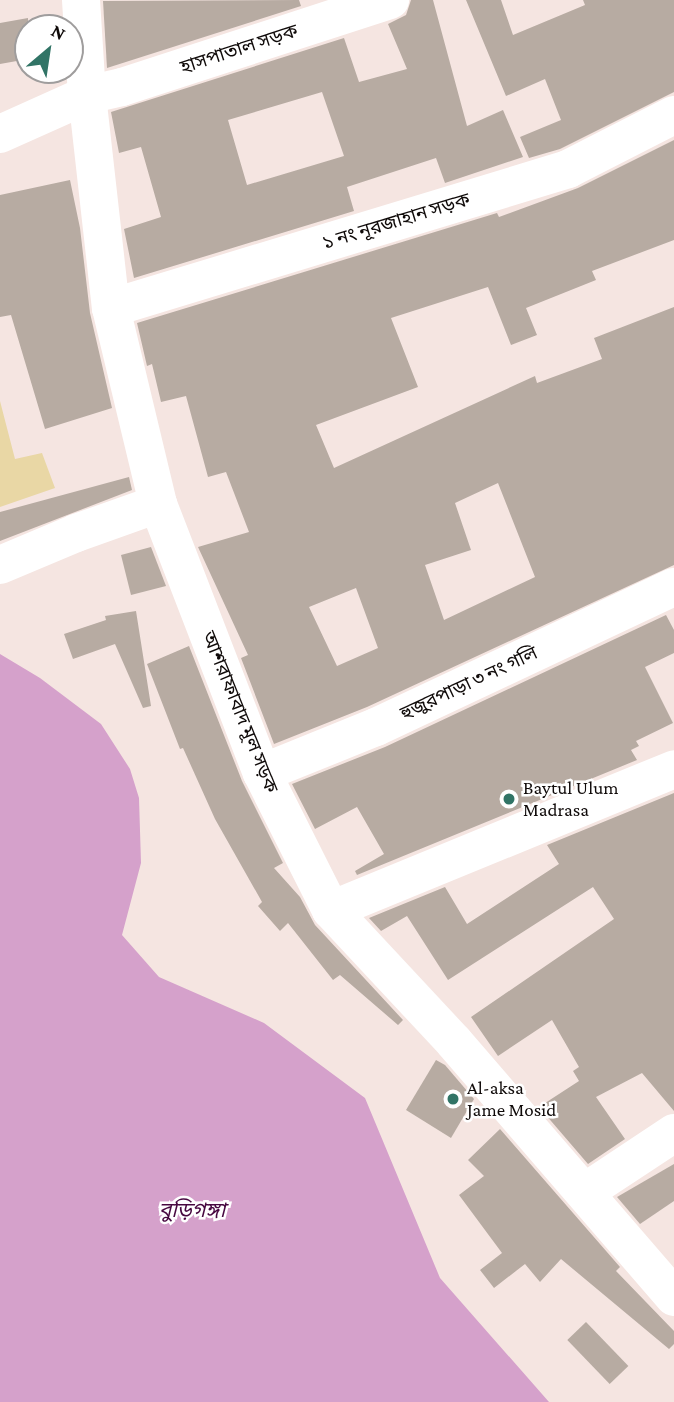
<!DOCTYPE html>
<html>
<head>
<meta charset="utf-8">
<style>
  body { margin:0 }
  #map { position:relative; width:674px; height:1402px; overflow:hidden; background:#f5e5e1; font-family:"Crimson Pro","Noto Sans Bengali",serif }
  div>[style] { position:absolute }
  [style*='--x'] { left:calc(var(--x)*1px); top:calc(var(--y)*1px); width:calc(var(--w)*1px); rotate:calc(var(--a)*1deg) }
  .green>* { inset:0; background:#e9d7a5 }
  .water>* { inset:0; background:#d5a1cb }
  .building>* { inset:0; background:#b7aba2; transform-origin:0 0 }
  .minor>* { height:38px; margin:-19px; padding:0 19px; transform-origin:19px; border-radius:19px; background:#fff }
  .dots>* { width:19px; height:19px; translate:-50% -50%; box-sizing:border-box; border:4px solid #fff; border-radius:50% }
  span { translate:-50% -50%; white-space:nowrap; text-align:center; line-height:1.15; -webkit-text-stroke:5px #fff; paint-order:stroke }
  .street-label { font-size:19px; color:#0f0a09 }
  .poi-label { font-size:19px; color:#0f0a09 }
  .left { translate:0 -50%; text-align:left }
  .water-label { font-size:21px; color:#470840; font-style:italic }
  .north { position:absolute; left:14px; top:14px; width:70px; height:70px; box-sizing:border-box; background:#fff; border:2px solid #9f9d9d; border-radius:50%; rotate:29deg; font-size:19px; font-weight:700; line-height:28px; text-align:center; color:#0f0a09 }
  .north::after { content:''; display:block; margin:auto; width:24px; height:32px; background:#317466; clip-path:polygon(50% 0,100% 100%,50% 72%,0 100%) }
</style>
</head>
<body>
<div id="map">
  <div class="green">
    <i style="clip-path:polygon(0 401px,15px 459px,42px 453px,55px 488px,0 507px)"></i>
  </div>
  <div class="water">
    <i style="clip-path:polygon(0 654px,40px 678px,101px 724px,130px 769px,139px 798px,141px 863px,122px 935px,159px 977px,264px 1023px,365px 1098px,440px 1278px,549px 1402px,0 1402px)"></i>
  </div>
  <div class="building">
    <i style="clip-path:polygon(299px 0,301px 6px,107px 68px,103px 1px)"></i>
    <i style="clip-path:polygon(evenodd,411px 0,433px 0,467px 126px,503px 110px,523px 157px,445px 183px,436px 158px,347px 187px,354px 211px,134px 278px,124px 229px,161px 217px,141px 147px,119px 153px,111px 112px,344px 38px,359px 82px,407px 69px,388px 24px,406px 15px,411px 0,322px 92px,344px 156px,247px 185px,228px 120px,322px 92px)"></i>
    <i style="clip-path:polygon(466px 0,501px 0,513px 35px,585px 5px,583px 0,674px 0,674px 92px,560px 149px,529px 158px,520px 137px,561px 120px,545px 79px,506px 96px)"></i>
    <i style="clip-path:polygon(28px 18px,28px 59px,0 64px,0 23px)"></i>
    <i style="clip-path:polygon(evenodd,674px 140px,674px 240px,592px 271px,596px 280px,526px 308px,537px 335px,511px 345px,488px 287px,391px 318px,418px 387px,316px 425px,334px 468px,535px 376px,537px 383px,602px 359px,594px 338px,674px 307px,674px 565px,367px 707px,274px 744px,241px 658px,248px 655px,198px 547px,249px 532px,226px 472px,208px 477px,186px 396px,161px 402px,152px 364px,147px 366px,137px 323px,497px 213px,499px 217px,578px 188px,674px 140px,498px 483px,535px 577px,444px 620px,425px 565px,471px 550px,455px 503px,498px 483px,674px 140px,356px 588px,378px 648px,337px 666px,309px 607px,356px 588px)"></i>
    <i style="clip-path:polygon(70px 180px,80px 228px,90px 313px,112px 408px,45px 429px,11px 315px,0 317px,0 195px)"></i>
    <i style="clip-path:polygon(129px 477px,132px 490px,0 541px,0 512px)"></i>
    <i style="clip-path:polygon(151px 547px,166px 586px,131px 595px,121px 555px)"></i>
    <i style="clip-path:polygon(136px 611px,151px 706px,143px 708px,115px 644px,73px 659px,64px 634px,106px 620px,105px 616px)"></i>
    <i style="clip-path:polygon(666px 615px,674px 630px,674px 653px,645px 667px,673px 723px,636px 741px,639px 746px,631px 750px,637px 760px,357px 875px,355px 871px,384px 854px,357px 807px,315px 829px,292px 784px,385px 747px)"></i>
    <i style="clip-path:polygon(189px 646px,242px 781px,283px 863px,274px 868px,300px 897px,315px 925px,403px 1020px,398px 1025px,340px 975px,333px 980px,288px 923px,280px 931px,258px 906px,262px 902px,215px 819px,183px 748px,180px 749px,147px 664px)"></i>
    <i style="clip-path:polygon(674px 793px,674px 1111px,642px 1073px,596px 1097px,625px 1139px,588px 1164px,539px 1107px,579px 1081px,573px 1071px,579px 1067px,552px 1020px,498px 1056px,471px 1017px,614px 919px,593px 887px,448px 980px,407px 916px,381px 931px,369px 918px,445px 887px,467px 924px,559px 864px,547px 845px)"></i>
    <i style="clip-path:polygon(436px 1060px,445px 1065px,474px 1099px,451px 1138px,406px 1110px)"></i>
    <i style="clip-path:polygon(500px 1129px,620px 1267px,616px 1271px,674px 1331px,674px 1344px,669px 1349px,561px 1259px,540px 1282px,525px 1264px,494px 1288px,480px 1270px,502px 1253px,459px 1195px,484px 1176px,468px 1160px)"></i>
    <i style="clip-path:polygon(674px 1164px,674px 1201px,640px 1224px,617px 1197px)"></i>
    <i style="left:586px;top:1322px;width:61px;height:26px;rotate:46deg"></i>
  </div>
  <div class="minor">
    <i style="--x:81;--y:0;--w:95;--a:86.4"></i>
    <i style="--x:87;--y:95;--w:214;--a:83.6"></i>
    <i style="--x:111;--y:308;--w:202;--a:76.5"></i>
    <i style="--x:158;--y:504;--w:288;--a:68.9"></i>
    <i style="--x:262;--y:773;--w:153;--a:63.3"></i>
    <i style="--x:331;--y:910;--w:180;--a:47"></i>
    <i style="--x:454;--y:1042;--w:337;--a:49.2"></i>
    <i style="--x:0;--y:134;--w:95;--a:-24.1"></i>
    <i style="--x:87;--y:95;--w:36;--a:-13"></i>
    <i style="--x:122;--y:87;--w:282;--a:-18"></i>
    <i style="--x:111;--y:308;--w:478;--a:-16.9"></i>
    <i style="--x:568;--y:169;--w:119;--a:-27"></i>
    <i style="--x:0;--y:565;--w:82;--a:-22.8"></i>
    <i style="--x:76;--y:533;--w:87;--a:-19.5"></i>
    <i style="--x:262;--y:773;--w:123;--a:-22"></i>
    <i style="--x:376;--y:727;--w:329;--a:-25.2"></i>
    <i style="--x:331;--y:910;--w:371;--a:-22.3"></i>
    <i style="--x:585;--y:1192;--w:107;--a:-33.5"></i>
  </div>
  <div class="dots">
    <i style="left:509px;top:799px;background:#317466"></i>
    <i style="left:453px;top:1099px;background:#317466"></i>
  </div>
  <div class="street-label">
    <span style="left:239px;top:49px;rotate:-18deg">হাসপাতাল সড়ক</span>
    <span style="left:396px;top:221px;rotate:-17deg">১ নং নূরজাহান সড়ক</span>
    <span style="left:469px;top:683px;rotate:-25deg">হুজুরপাড়া ৩ নং গলি</span>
    <span style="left:240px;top:712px;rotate:68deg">আশরাফাবাদ মূল সড়ক</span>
  </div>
  <div class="poi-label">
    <span class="left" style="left:523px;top:799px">Baytul Ulum<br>Madrasa</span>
    <span class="left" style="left:467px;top:1099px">Al-aksa<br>Jame Mosid</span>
  </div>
  <div class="water-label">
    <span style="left:192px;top:1210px">বুড়িগঙ্গা</span>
  </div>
  <div class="north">N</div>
</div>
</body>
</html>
